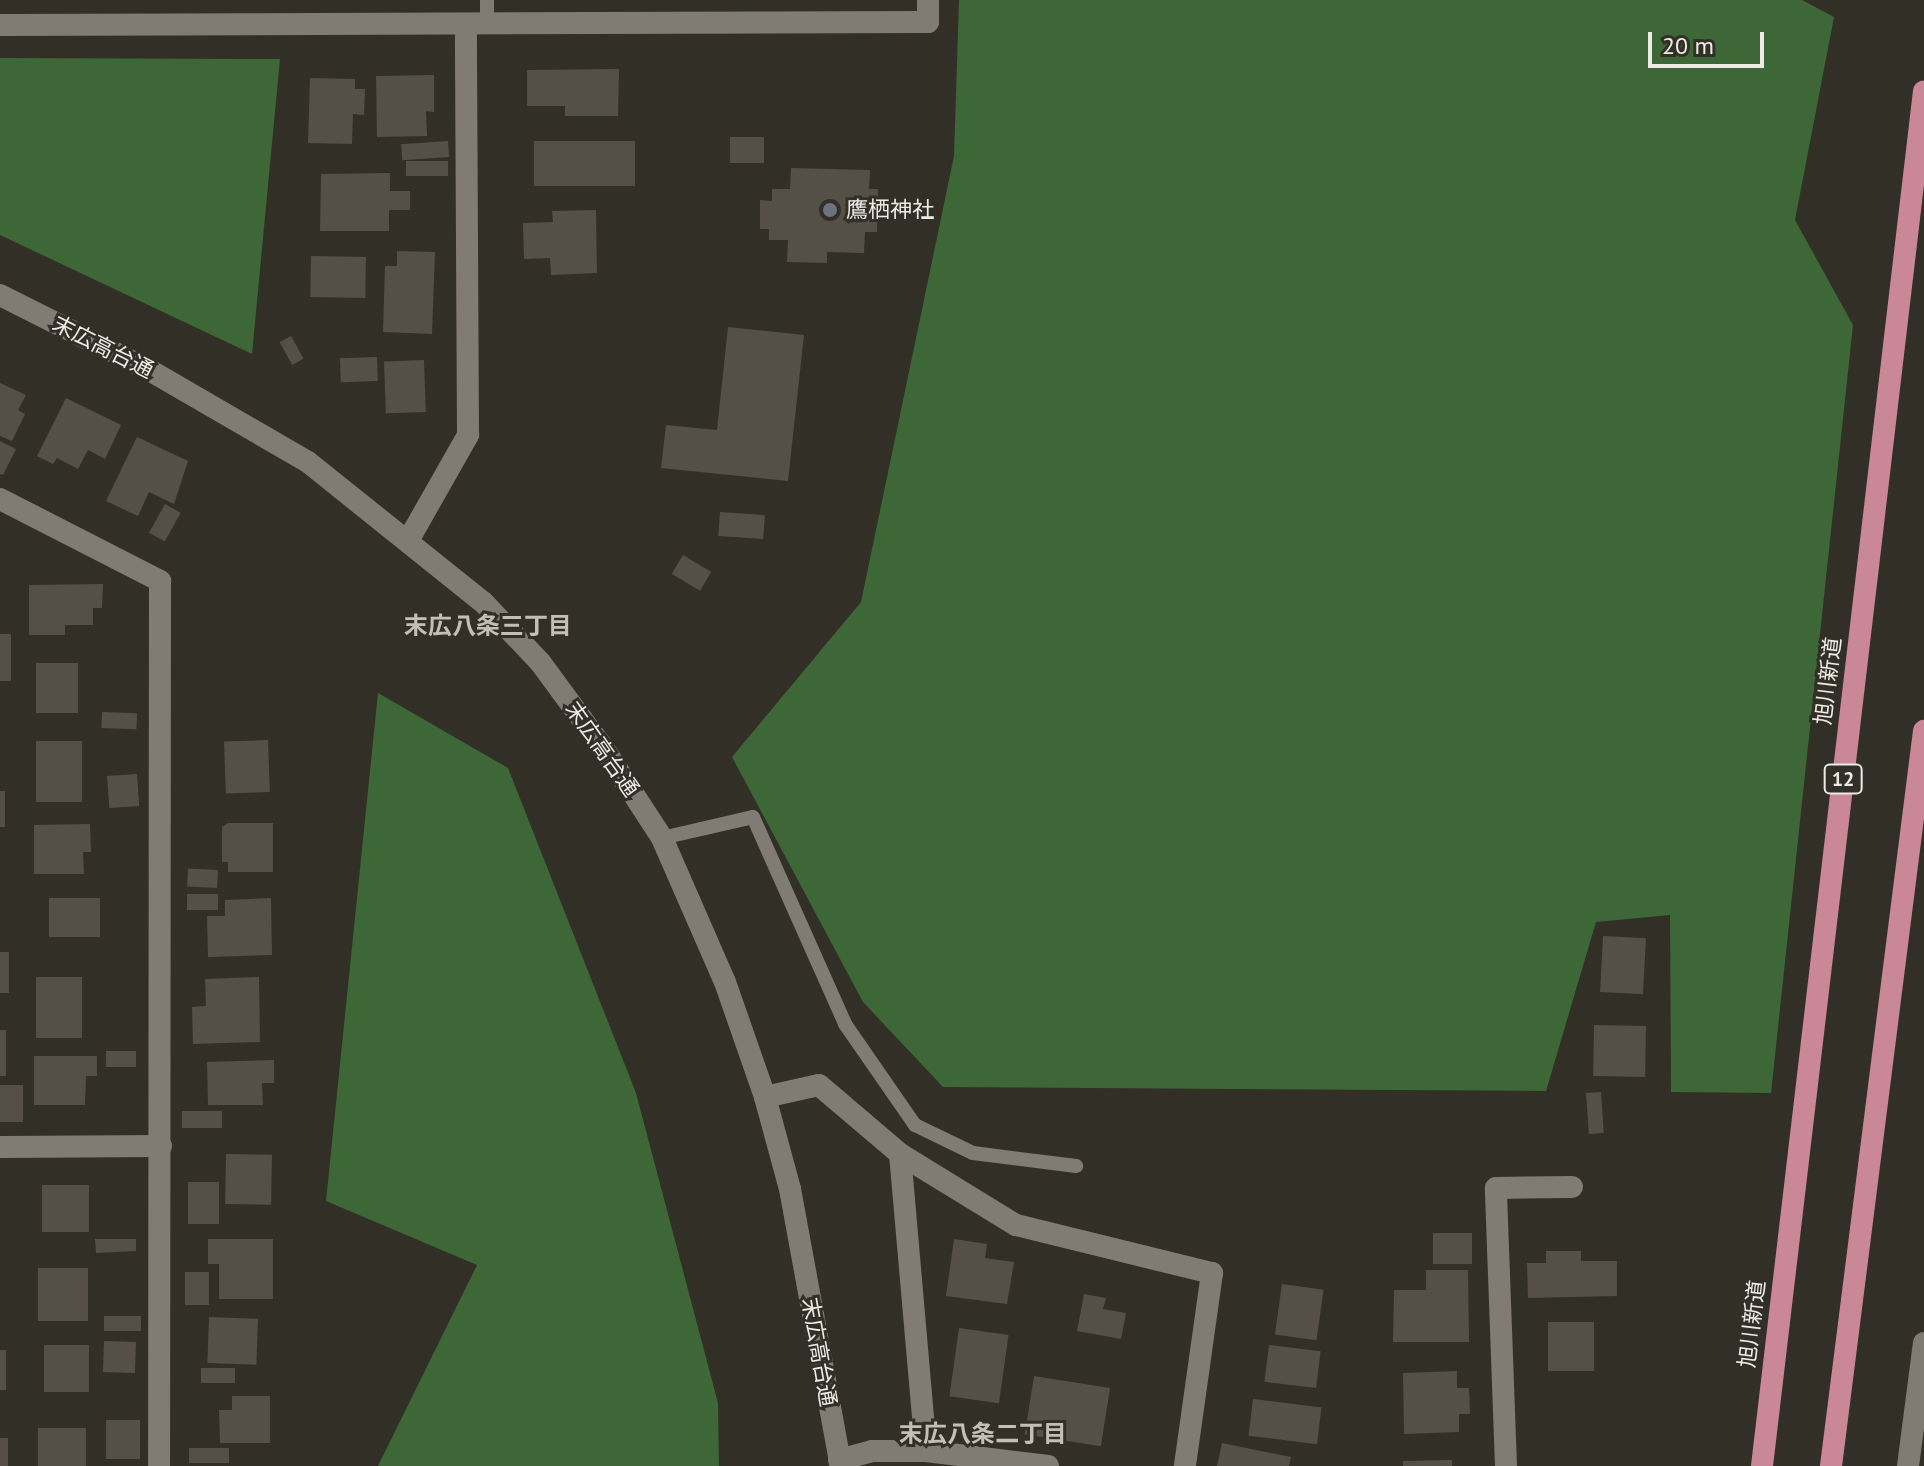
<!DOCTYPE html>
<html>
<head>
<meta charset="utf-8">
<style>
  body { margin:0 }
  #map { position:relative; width:1924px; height:1466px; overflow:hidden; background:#322f27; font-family:"PT Sans","Noto Sans JP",sans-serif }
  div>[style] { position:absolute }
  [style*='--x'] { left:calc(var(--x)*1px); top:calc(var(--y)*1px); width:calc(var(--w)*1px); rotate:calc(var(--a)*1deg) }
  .forest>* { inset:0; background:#3d6736 }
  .building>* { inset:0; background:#545048; transform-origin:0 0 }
  .service>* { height:14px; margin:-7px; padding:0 7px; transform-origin:7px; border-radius:7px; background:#817c73 }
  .minor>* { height:22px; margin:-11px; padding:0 11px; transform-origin:11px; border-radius:11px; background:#817c73 }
  .tertiary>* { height:22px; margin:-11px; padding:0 11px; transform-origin:11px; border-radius:11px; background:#817c73 }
  .trunk>* { height:22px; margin:-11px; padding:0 11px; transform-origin:11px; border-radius:11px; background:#ca8796 }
  .dots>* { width:22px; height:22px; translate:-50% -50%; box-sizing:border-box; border:4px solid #322f27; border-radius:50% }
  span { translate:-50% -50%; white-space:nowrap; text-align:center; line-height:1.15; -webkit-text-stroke:6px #322f27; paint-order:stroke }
  .shield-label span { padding:2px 6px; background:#322f27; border:2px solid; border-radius:6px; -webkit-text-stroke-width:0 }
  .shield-label { font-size:20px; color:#eeebe6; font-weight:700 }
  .poi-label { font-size:22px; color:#eeebe6 }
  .left { translate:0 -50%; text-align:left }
  .street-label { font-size:22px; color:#eeebe6 }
  .neighbourhood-label { font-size:24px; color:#c4bfb5; font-weight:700 }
  .scale { position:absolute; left:1648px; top:32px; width:116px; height:36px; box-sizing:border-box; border:4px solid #eeebe6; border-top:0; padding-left:10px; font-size:24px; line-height:28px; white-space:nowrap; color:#eeebe6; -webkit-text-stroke:6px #322f27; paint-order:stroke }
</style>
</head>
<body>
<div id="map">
  <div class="forest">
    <i style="clip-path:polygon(959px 0,1802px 0,1834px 17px,1795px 220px,1853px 325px,1771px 1093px,1671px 1092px,1670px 915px,1596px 922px,1546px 1091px,943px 1087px,863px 1002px,732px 757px,861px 602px,954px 156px)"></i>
    <i style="clip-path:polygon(0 58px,280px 59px,252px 354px,0 235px)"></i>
    <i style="clip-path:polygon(378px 693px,508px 768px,636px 1093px,718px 1403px,719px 1466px,378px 1466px,477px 1265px,326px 1201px)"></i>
  </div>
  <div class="building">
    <i style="clip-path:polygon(619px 69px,618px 116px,565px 116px,565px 106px,527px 106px,527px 70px)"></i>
    <i style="clip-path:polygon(434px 75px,434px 112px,426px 111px,427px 136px,377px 137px,376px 76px)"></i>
    <i style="clip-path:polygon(310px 78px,355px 79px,355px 89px,365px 89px,364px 115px,353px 114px,352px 144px,308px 143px)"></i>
    <i style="left:730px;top:137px;width:34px;height:26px"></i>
    <i style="left:448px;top:141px;width:16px;height:47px;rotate:86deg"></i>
    <i style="left:635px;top:141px;width:45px;height:101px;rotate:90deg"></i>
    <i style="left:448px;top:161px;width:15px;height:42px;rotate:90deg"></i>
    <i style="clip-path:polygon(791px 168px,870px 170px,869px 189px,878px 189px,877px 232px,865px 232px,864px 253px,827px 252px,827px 263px,787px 262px,788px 240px,769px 240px,769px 229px,760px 229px,760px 200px,772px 201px,772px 189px,790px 189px)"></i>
    <i style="clip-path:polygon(390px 173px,390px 191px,410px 191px,410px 210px,389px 210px,389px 231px,320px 231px,321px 174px)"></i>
    <i style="clip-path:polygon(596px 210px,597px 273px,551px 275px,550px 258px,524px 259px,523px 223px,553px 222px,552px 211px)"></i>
    <i style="clip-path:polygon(397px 251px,435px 252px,432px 334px,383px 332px,385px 266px,397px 266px)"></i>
    <i style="left:311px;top:256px;width:55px;height:41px;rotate:1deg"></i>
    <i style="clip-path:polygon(728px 327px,804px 335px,788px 481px,661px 468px,666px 425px,717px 430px)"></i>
    <i style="left:291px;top:336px;width:26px;height:13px;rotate:61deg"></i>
    <i style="left:377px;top:357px;width:24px;height:37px;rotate:88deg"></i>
    <i style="left:424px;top:360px;width:52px;height:40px;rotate:88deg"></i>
    <i style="clip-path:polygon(0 383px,26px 395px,18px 410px,25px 414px,12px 441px,0 436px)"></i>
    <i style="clip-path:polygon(66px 398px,121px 425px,105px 459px,88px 450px,78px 469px,57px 458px,53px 464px,37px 456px)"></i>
    <i style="clip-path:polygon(137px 437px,188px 461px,174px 504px,149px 492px,138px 516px,106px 501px)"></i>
    <i style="clip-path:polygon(0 441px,16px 449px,3px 475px,0 474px)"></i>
    <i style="left:165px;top:504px;width:18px;height:33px;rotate:29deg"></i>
    <i style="left:720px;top:512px;width:45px;height:24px;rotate:4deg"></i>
    <i style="left:683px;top:555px;width:33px;height:22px;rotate:31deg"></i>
    <i style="clip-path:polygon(103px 584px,102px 608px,93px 608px,93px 625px,65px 625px,65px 635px,29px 635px,29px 585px)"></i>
    <i style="left:0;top:634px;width:11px;height:47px"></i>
    <i style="left:36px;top:663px;width:42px;height:50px"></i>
    <i style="left:102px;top:712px;width:35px;height:16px;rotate:2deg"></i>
    <i style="left:268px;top:740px;width:52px;height:44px;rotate:88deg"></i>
    <i style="left:36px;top:741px;width:46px;height:61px"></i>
    <i style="left:137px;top:774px;width:32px;height:30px;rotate:86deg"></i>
    <i style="left:0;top:791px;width:5px;height:36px"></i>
    <i style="clip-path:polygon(228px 823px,273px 823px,273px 872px,228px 872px,228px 862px,222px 862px,222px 827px)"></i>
    <i style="clip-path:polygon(90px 824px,91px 852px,83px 852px,84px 874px,34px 874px,34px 825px)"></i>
    <i style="left:218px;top:870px;width:18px;height:30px;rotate:93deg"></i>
    <i style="left:187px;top:894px;width:31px;height:16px"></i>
    <i style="left:49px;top:898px;width:51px;height:39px"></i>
    <i style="clip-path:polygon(271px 898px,272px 955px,208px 957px,207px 916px,225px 916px,225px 900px)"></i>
    <i style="left:1603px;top:936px;width:43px;height:56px;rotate:3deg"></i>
    <i style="left:0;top:952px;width:9px;height:41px"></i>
    <i style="left:36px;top:977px;width:46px;height:61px"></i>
    <i style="clip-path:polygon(259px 977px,260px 1042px,193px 1044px,192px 1007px,206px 1006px,205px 979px)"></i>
    <i style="left:1594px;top:1025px;width:52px;height:51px;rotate:1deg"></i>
    <i style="left:0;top:1030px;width:6px;height:46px"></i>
    <i style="left:106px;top:1051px;width:30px;height:16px"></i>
    <i style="clip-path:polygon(34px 1056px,97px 1056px,97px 1076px,86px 1076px,85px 1105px,34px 1105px)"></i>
    <i style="clip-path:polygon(274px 1060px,274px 1083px,262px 1083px,263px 1105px,208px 1105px,207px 1062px)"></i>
    <i style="left:23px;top:1085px;width:37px;height:23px;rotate:90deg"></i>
    <i style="left:1601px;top:1092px;width:41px;height:15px;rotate:86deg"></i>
    <i style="left:222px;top:1111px;width:17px;height:40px;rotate:90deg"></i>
    <i style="left:226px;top:1154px;width:46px;height:50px;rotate:1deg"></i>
    <i style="left:188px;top:1182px;width:31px;height:42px"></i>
    <i style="left:42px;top:1185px;width:47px;height:47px"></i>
    <i style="left:1433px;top:1233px;width:39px;height:31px"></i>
    <i style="clip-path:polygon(95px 1239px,136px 1239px,136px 1251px,96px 1253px)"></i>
    <i style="clip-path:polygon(208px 1239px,273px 1239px,273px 1299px,219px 1299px,219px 1264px,208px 1264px)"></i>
    <i style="clip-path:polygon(954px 1239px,987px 1244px,985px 1258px,1014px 1262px,1007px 1304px,946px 1296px)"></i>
    <i style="clip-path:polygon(1546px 1251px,1581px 1251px,1581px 1261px,1617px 1261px,1617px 1296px,1528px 1298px,1527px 1263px,1546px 1263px)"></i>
    <i style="left:38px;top:1268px;width:50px;height:53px"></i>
    <i style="clip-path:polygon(1426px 1270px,1468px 1270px,1469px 1342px,1393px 1342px,1394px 1290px,1426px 1290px)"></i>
    <i style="left:209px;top:1272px;width:33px;height:24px;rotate:90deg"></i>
    <i style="left:1282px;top:1284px;width:42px;height:51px;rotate:8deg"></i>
    <i style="clip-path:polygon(1084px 1294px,1106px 1298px,1103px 1309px,1126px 1313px,1121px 1339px,1077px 1331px)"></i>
    <i style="left:141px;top:1316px;width:15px;height:37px;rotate:90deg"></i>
    <i style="left:209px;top:1317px;width:49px;height:46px;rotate:2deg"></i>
    <i style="left:1594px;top:1322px;width:49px;height:46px;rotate:90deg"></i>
    <i style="left:959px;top:1328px;width:50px;height:69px;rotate:8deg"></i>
    <i style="left:104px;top:1341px;width:32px;height:31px;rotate:2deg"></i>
    <i style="left:44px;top:1345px;width:45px;height:47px"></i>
    <i style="left:1269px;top:1345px;width:52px;height:37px;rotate:7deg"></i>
    <i style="left:0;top:1350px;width:6px;height:40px"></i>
    <i style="left:201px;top:1368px;width:34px;height:15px"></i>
    <i style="clip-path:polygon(1457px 1371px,1457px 1388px,1469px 1388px,1470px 1414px,1459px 1414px,1459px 1432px,1404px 1434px,1403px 1373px)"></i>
    <i style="left:1034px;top:1376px;width:77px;height:59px;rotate:9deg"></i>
    <i style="clip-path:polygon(232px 1396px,270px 1396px,270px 1443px,220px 1443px,219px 1410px,232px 1410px)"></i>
    <i style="left:1253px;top:1399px;width:69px;height:37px;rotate:7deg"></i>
    <i style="left:106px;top:1420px;width:34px;height:39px"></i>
    <i style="left:86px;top:1428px;width:38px;height:48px;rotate:90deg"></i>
    <i style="left:0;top:1438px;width:8px;height:28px"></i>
    <i style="clip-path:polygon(1222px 1443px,1291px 1457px,1289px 1466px,1217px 1466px)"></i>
    <i style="left:189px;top:1448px;width:40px;height:15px"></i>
    <i style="clip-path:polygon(1452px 1460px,1452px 1466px,1403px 1466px,1403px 1461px)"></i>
  </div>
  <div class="service">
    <i style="--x:487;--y:0;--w:24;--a:90"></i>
    <i style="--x:662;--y:838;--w:93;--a:-13"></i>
    <i style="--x:753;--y:817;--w:227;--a:66"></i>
    <i style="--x:845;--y:1024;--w:123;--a:55.3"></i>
    <i style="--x:915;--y:1125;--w:64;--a:25.8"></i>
    <i style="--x:973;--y:1153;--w:104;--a:7.2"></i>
  </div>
  <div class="minor">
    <i style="--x:0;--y:25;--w:928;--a:-0.19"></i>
    <i style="--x:928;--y:22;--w:22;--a:-90"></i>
    <i style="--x:0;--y:499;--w:180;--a:27.1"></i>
    <i style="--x:160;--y:581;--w:885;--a:90.06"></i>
    <i style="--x:409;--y:539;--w:120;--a:-60.4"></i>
    <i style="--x:468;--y:435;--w:411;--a:-90.3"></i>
    <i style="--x:765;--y:1097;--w:55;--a:-12.5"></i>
    <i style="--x:819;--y:1085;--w:106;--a:40.4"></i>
    <i style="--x:900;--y:1154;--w:136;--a:31.5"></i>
    <i style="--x:1016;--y:1225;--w:202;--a:13.8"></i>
    <i style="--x:1212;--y:1273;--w:195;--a:98"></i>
    <i style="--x:0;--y:1147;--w:161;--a:-0.4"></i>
    <i style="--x:900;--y:1154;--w:298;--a:85"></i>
    <i style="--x:839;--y:1460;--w:34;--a:-15"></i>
    <i style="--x:872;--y:1451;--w:54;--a:0"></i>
    <i style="--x:926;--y:1451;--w:123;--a:7"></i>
    <i style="--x:1506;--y:1466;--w:278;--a:-92.1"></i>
    <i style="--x:1496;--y:1188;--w:76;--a:-0.8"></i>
    <i style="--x:1908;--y:1466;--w:124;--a:-82.6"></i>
  </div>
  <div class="tertiary">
    <i style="--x:0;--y:295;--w:169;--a:26.7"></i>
    <i style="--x:151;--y:371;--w:181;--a:30.1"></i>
    <i style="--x:308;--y:462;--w:224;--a:38.7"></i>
    <i style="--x:483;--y:602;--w:83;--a:46.5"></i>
    <i style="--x:540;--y:662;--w:108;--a:53.7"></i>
    <i style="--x:604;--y:749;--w:106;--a:56.9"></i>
    <i style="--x:662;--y:838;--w:157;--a:66.4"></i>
    <i style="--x:725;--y:982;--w:122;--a:70.8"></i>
    <i style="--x:765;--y:1097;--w:95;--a:74.8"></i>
    <i style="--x:790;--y:1189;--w:282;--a:79.6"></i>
  </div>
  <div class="trunk">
    <i style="--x:1762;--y:1466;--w:1384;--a:-83.28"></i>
    <i style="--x:1831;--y:1466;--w:741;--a:-82.79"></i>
  </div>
  <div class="dots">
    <i style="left:830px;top:210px;background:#6b7280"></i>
  </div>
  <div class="shield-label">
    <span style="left:1843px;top:779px">12</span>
  </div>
  <div class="poi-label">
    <span class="left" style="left:846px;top:210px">鷹栖神社</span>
  </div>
  <div class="street-label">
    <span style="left:103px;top:347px;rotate:27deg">末広高台通</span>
    <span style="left:1828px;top:681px;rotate:-83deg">旭川新道</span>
    <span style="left:602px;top:749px;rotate:55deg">末広高台通</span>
    <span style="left:1752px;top:1324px;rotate:-83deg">旭川新道</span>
    <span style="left:819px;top:1352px;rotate:80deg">末広高台通</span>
  </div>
  <div class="neighbourhood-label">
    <span style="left:488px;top:626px">末広八条三丁目</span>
    <span style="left:983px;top:1434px">末広八条二丁目</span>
  </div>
  <div class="scale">20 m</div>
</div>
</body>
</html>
